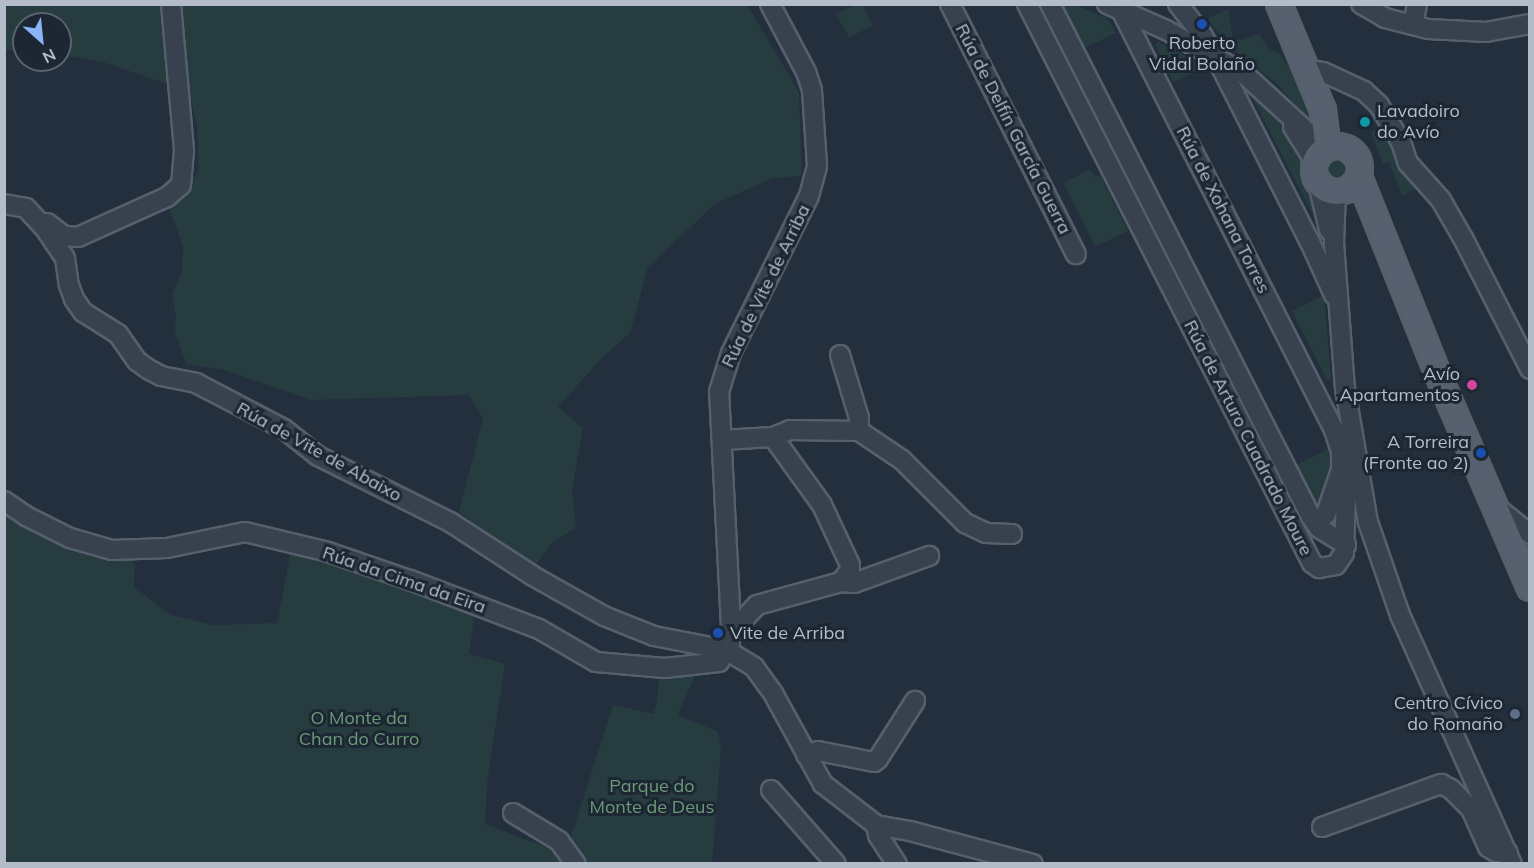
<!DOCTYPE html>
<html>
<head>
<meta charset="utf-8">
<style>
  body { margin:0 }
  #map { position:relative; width:1534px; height:868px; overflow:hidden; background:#242f3e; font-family:Mulish,sans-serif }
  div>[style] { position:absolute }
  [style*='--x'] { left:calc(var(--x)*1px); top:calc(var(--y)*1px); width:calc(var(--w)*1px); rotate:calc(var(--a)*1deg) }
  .green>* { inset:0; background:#263c3f }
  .round { border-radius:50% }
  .roads { filter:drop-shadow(2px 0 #565f6c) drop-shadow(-2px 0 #565f6c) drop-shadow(0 2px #565f6c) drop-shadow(0 -2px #565f6c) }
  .minor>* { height:18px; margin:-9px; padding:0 9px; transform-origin:9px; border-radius:9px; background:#38414e }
  .major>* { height:24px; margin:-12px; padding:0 12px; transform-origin:12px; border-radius:12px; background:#56606e }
  .major>.ring { margin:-12px; padding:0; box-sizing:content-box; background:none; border:24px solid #56606e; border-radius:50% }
  .dots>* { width:16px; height:16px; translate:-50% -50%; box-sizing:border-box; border:3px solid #1d2633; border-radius:50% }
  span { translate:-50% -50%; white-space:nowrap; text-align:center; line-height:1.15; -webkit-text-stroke:6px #1d2633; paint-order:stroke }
  .poi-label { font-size:18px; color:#b4bcc9 }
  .left { translate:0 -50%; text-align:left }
  .right { translate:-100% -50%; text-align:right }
  .street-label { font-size:18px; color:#b4bcc9 }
  .park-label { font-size:18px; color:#6b9a76 }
  .frame { position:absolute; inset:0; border:6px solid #b4bcc9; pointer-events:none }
  .north { position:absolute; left:12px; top:12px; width:60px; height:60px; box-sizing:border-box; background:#1d2633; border:2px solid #59626f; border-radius:50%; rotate:153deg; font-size:16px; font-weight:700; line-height:24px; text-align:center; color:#b4bcc9 }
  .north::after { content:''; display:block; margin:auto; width:21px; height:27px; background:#8ab4f8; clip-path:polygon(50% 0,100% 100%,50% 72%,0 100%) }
</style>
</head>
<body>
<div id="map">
  <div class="green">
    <i style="clip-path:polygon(4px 5px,747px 5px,799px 92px,802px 176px,772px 178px,715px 204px,648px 267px,630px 333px,602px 358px,558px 407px,583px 428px,572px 490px,576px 528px,553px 542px,534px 567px,459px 512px,483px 419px,469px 395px,312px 400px,224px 370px,186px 364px,175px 332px,176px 315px,172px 295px,182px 270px,183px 246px,169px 208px,198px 171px,197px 126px,191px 100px,167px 84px,106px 63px,60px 54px,60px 24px,24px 24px,24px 51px,5px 50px)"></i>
    <i style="clip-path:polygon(854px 5px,862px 5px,873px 26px,849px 37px,836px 14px)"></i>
    <i style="clip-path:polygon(1063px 5px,1074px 5px,1108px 18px,1116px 33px,1080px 50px,1062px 13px)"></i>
    <i style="clip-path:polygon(1228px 9px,1233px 39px,1242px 40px,1259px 34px,1268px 48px,1280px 54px,1294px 74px,1315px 122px,1302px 113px,1277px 84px,1232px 48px,1207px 19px)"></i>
    <i style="clip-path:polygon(1159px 42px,1206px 67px,1173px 82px,1155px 44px)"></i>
    <i style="clip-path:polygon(1250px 93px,1265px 101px,1300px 154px,1305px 176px,1325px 238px)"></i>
    <i style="clip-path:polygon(1384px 125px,1396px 156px,1422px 187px,1402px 195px,1389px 162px,1383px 164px,1371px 132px)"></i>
    <i class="round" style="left:1323px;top:153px;width:30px;height:30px"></i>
    <i style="clip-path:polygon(1090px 169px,1095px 177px,1100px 175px,1128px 231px,1095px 247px,1064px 183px)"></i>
    <i style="clip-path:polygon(1324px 295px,1331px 378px,1327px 380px,1292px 311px)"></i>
    <i style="clip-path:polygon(1332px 447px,1334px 458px,1323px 502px,1317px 506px,1294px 466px)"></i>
    <i style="clip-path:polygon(4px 508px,90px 549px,135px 563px,134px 587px,171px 615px,213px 625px,277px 623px,291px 551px,409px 589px,474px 617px,469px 654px,505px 664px,488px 775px,485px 824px,559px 852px,570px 863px,5px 863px)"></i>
    <i style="clip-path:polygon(696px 673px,678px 715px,718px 732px,721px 749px,712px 863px,584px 863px,569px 843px,613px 705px,653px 714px,657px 702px,659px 678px)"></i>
  </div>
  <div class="roads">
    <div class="minor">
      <i style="--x:950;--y:4;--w:280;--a:63.3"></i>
      <i style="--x:1027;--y:4;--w:627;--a:62.99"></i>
      <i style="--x:1312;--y:563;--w:9;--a:36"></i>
      <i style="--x:1319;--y:568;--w:17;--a:-10"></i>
      <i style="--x:1336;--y:565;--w:14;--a:-56"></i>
      <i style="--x:1344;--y:553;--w:85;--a:-88"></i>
      <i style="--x:1347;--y:468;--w:25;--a:-74"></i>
      <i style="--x:1050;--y:4;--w:573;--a:63.03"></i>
      <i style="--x:1310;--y:515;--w:16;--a:55"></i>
      <i style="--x:1319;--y:528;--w:32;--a:32"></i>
      <i style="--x:1107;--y:4;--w:64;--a:23.8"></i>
      <i style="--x:1166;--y:30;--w:88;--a:29.2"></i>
      <i style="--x:1243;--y:73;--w:113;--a:42.5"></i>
      <i style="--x:1178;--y:4;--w:39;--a:52"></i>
      <i style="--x:1202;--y:35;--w:33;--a:59"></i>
      <i style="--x:1219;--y:63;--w:201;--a:63.1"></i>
      <i style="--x:1310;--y:242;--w:58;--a:65.6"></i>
      <i style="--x:1361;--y:4;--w:28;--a:30"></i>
      <i style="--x:1385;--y:18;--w:44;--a:14.3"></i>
      <i style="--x:1428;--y:29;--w:58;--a:3"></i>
      <i style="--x:1486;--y:32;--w:45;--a:-10.3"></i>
      <i style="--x:1121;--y:10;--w:471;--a:63.1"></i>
      <i style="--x:1334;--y:430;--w:22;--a:72"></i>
      <i style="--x:1341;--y:451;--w:19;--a:90"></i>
      <i style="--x:1341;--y:470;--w:46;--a:108.8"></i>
      <i style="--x:1326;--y:514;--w:14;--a:135"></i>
      <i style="--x:1413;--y:25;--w:21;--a:-79"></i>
      <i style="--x:1307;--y:69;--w:16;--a:11"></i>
      <i style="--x:1323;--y:72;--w:45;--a:24.9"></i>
      <i style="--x:1364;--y:91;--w:21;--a:43"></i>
      <i style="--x:1379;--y:105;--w:43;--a:59.3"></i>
      <i style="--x:1401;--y:142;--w:22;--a:72"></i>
      <i style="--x:1408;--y:163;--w:50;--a:48.3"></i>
      <i style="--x:1441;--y:200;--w:46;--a:60.1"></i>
      <i style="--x:1464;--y:240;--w:145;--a:62.9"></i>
      <i style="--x:1293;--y:127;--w:41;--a:57.8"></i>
      <i style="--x:1318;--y:183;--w:48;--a:76.8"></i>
      <i style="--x:1336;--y:192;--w:51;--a:92.2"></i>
      <i style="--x:1334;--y:243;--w:145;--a:85.7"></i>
      <i style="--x:1345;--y:388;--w:136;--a:80.3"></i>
      <i style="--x:1368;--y:522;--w:98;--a:71"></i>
      <i style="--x:1400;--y:615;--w:273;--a:65.8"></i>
      <i style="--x:4;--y:204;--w:22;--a:10"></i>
      <i style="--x:26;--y:208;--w:26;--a:47"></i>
      <i style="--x:44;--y:227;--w:37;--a:56"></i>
      <i style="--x:65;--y:258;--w:27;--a:82"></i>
      <i style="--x:69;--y:285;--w:15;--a:70"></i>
      <i style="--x:74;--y:299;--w:16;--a:55"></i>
      <i style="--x:83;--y:312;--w:41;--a:32.2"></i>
      <i style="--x:118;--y:334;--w:33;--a:55"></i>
      <i style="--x:137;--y:361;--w:14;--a:36"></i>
      <i style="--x:148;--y:369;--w:15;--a:28"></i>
      <i style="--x:161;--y:376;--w:36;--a:11"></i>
      <i style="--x:196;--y:383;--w:99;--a:27.6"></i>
      <i style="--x:284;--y:429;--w:43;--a:38.5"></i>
      <i style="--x:318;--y:456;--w:148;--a:26.6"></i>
      <i style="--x:450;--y:522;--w:99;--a:33"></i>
      <i style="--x:533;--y:576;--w:81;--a:29.4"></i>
      <i style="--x:604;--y:616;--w:54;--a:21.8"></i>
      <i style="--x:654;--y:636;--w:73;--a:11"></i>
      <i style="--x:726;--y:650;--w:33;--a:31"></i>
      <i style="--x:754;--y:667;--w:34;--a:54"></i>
      <i style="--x:774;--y:695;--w:102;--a:61.2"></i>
      <i style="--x:823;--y:784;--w:67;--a:37.7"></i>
      <i style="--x:876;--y:825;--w:35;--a:10"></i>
      <i style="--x:910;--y:831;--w:127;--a:15"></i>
      <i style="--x:47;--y:223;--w:21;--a:37"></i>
      <i style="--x:64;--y:236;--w:14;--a:4"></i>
      <i style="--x:78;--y:237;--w:98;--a:-24.2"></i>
      <i style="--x:167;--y:197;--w:18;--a:-41"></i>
      <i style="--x:181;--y:185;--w:35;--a:-85"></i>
      <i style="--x:184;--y:150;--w:147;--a:-95.1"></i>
      <i style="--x:840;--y:355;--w:66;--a:73.2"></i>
      <i style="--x:859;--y:418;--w:13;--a:90"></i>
      <i style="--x:773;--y:437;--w:18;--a:-22"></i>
      <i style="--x:790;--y:430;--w:69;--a:0.8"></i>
      <i style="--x:859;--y:431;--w:52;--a:34"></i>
      <i style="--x:902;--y:460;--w:89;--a:45"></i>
      <i style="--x:965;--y:523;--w:23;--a:25"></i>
      <i style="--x:986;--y:533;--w:26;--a:2"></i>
      <i style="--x:722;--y:440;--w:51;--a:-3.4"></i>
      <i style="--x:773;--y:437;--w:84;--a:54.2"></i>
      <i style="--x:822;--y:505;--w:66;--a:65"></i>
      <i style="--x:850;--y:565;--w:5;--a:90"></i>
      <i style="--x:850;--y:570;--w:15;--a:127"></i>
      <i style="--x:841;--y:582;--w:87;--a:164.7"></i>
      <i style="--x:757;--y:605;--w:25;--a:133"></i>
      <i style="--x:740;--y:623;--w:10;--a:156"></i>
      <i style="--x:4;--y:501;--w:27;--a:34"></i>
      <i style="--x:26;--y:516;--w:49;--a:26.6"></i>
      <i style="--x:70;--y:538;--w:44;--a:15.9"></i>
      <i style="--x:112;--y:550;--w:55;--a:-2.1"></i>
      <i style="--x:167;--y:548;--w:80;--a:-11.6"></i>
      <i style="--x:245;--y:532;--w:85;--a:13.5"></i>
      <i style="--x:328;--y:552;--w:87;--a:18.9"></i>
      <i style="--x:410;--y:580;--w:138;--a:20.8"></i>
      <i style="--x:539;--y:629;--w:66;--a:30.1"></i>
      <i style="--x:596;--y:662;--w:69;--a:5"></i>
      <i style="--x:665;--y:668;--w:54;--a:-6.3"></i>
      <i style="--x:719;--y:662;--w:21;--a:-59"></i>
      <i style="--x:730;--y:644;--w:17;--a:-87"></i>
      <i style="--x:731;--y:627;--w:235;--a:-92.9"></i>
      <i style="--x:719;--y:392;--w:41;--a:-72.9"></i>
      <i style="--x:731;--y:353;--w:175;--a:-63.6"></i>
      <i style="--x:809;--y:196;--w:31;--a:-75"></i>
      <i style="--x:817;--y:166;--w:76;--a:-93.8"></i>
      <i style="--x:812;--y:90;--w:19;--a:-108"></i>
      <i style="--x:806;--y:72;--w:77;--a:-117.9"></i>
      <i style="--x:1496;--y:507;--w:43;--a:38.5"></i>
      <i style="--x:841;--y:582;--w:13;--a:4"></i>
      <i style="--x:854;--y:583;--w:80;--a:-19.8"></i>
      <i style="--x:806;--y:755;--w:13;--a:-18"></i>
      <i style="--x:818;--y:751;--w:57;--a:11.1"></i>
      <i style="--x:874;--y:762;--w:5;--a:-37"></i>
      <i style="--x:878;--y:759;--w:69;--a:-57.5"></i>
      <i style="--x:771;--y:790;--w:98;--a:48.7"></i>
      <i style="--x:513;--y:813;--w:54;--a:31.3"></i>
      <i style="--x:559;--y:841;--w:29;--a:54"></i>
      <i style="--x:876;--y:825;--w:10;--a:79"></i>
      <i style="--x:878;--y:835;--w:35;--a:57"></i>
      <i style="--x:1322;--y:827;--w:127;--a:-19.9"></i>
      <i style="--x:1441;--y:784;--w:11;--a:27"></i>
      <i style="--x:1451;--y:789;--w:28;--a:45"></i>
      <i style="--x:1471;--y:809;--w:42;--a:65.9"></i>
      <i style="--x:1488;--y:847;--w:9;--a:32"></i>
      <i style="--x:1496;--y:852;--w:12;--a:5"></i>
    </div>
    <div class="major">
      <i style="--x:1279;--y:4;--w:115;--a:67.5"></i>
      <i style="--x:1323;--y:110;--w:38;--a:83"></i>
      <i class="ring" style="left:1314px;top:146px;width:22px;height:22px"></i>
      <i style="--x:1359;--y:177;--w:223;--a:68.2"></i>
      <i style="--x:1442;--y:384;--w:222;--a:66.7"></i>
    </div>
  </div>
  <div class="dots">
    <i style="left:1202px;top:24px;background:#1a4fb4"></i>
    <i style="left:1365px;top:122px;background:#0f9aa8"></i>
    <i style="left:1472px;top:385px;background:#d1479c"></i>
    <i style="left:1481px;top:453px;background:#1a4fb4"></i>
    <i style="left:718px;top:633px;background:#1a4fb4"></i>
    <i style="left:1515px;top:714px;background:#5c6f8a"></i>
  </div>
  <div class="poi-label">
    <span style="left:1202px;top:54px">Roberto<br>Vidal Bolaño</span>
    <span class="left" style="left:1377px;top:122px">Lavadoiro<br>do Avío</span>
    <span class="right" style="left:1460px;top:385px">Avío<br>Apartamentos</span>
    <span class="right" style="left:1469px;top:453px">A Torreira<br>(Fronte ao 2)</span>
    <span class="left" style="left:730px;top:633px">Vite de Arriba</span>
    <span class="right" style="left:1503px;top:714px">Centro Cívico<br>do Romaño</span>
  </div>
  <div class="street-label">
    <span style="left:1013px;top:129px;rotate:63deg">Rúa de Delfín García Guerra</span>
    <span style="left:1223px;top:210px;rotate:63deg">Rúa de Xohana Torres</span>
    <span style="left:766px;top:286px;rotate:-64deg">Rúa de Vite de Arriba</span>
    <span style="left:1248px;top:438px;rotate:63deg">Rúa de Arturo Cuadrado Moure</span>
    <span style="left:319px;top:452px;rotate:29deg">Rúa de Vite de Abaixo</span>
    <span style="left:404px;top:580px;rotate:19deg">Rúa da Cima da Eira</span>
  </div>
  <div class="park-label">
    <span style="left:359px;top:729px">O Monte da<br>Chan do Curro</span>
    <span style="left:652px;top:797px">Parque do<br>Monte de Deus</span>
  </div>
  <div class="frame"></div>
  <div class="north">N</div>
</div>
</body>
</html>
